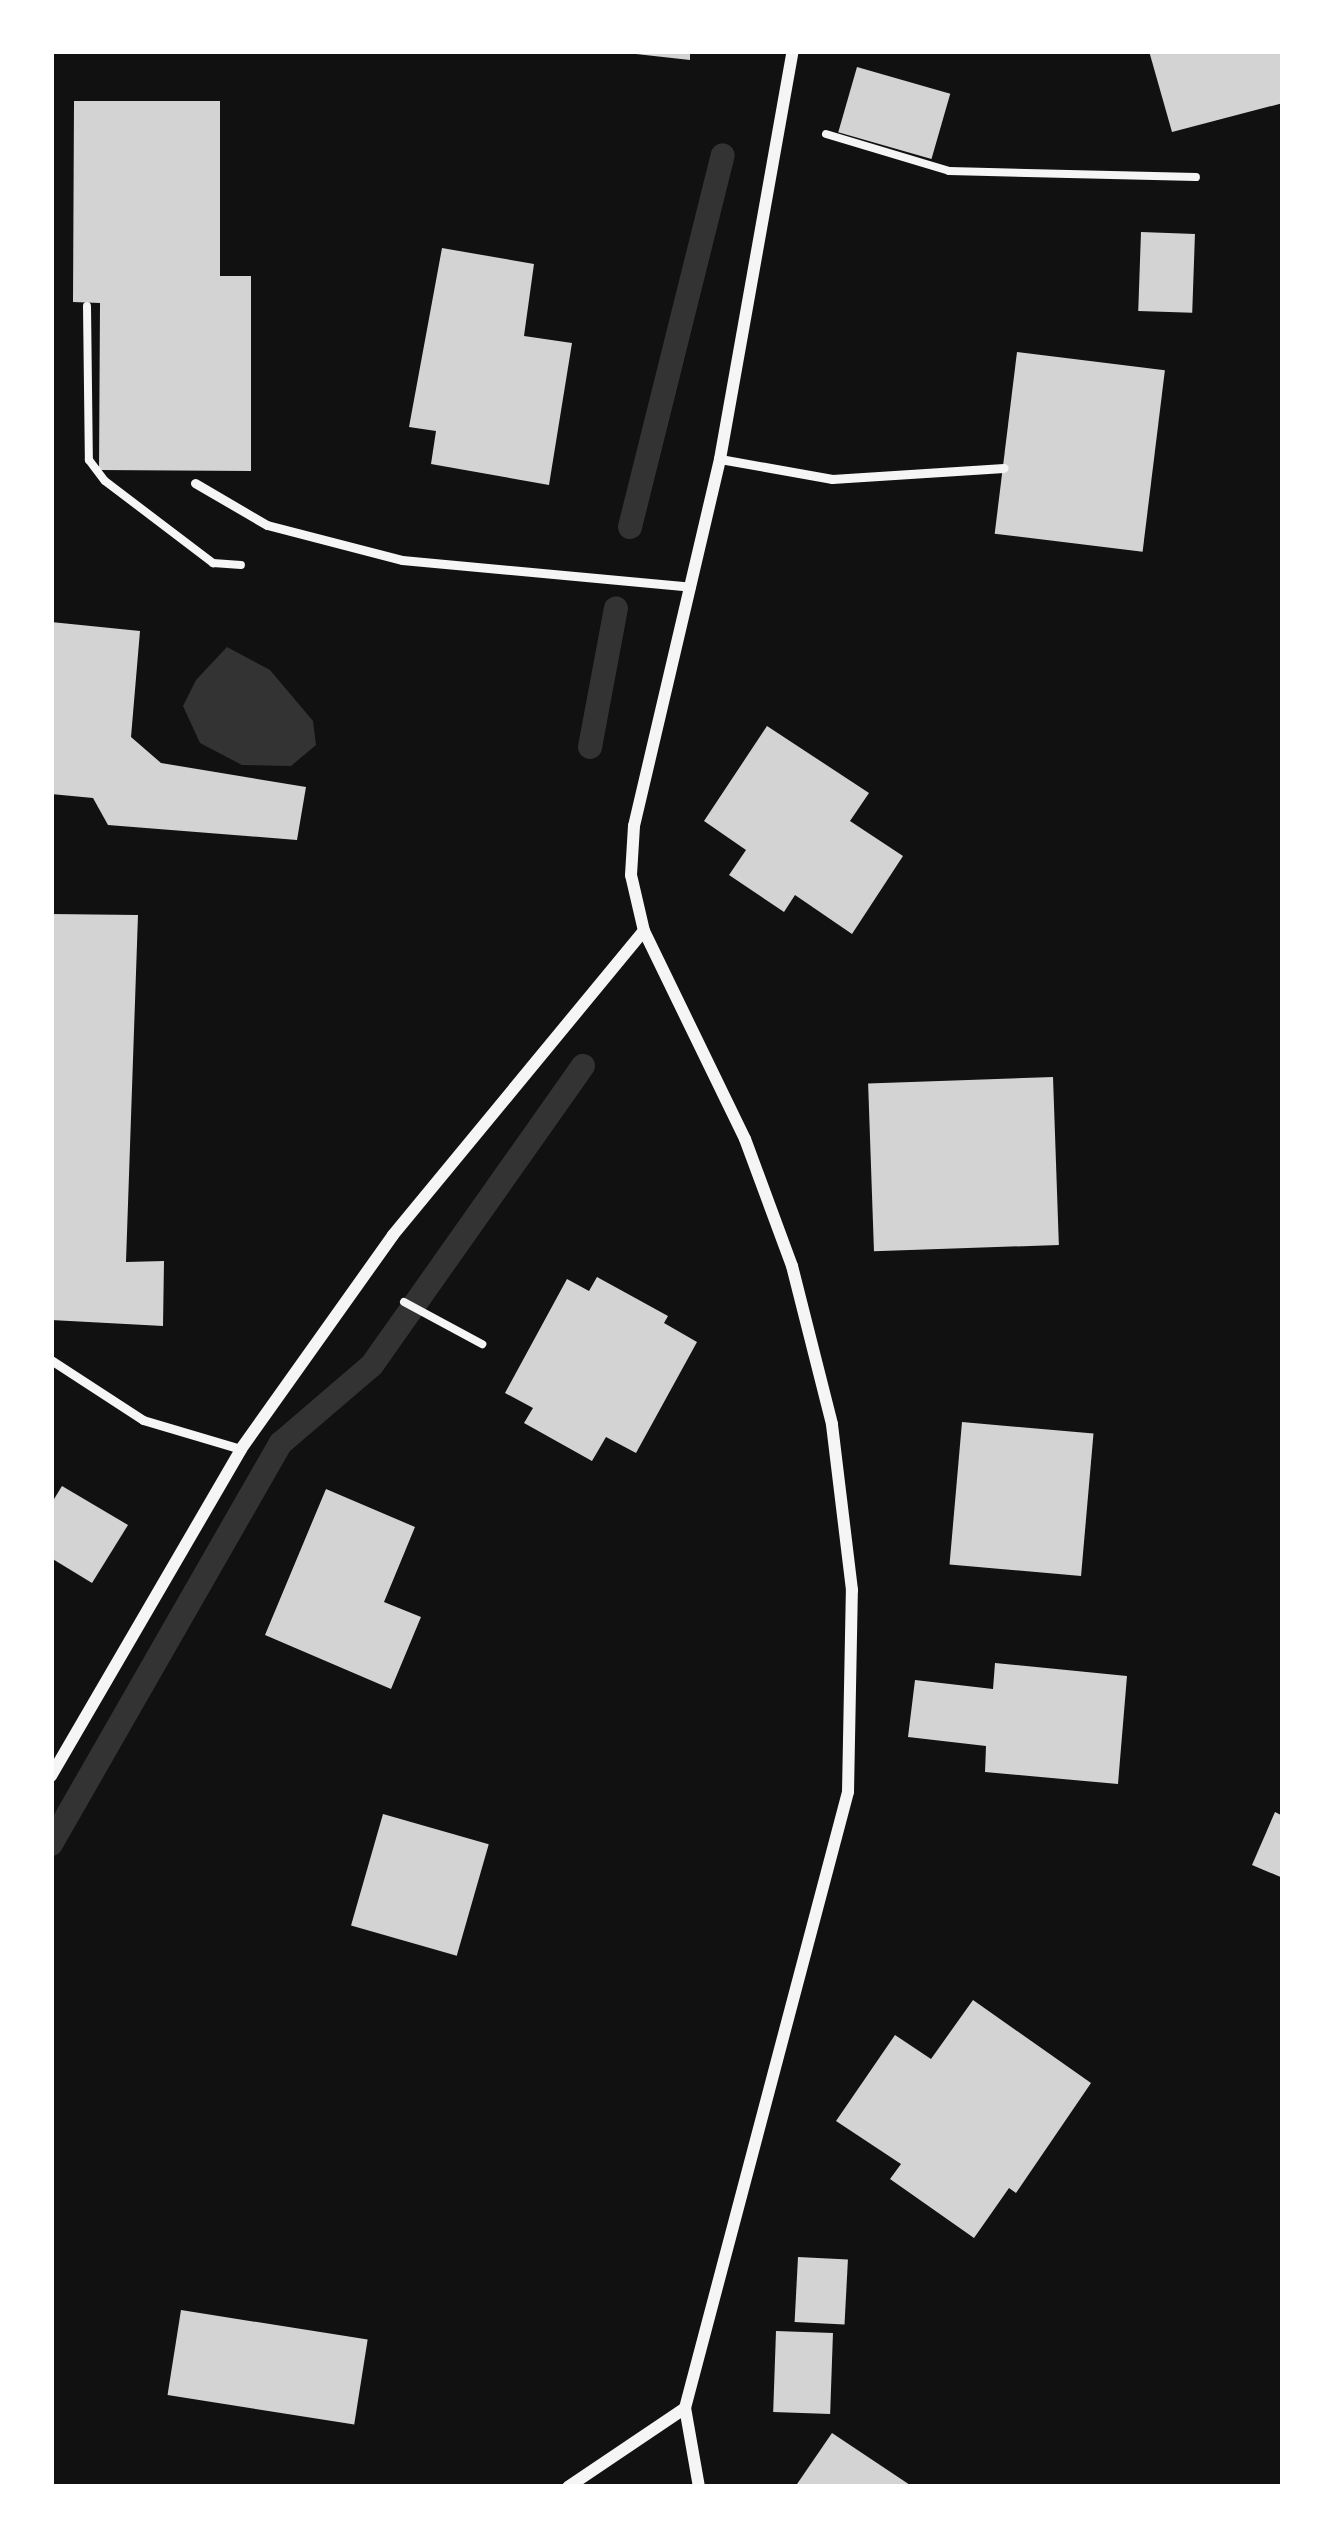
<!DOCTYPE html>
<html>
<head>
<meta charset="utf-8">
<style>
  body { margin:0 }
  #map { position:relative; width:1334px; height:2538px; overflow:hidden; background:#111; font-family:"Titillium Web",sans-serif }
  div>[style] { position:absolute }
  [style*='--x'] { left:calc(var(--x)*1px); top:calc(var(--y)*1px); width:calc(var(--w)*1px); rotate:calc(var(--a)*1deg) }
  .water>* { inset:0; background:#333 }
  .stream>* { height:24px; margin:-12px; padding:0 12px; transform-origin:12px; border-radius:12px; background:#333 }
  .building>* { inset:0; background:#d3d3d3; transform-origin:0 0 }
  .path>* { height:8px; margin:-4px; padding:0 4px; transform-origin:4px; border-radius:4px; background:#f5f5f5 }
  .service>* { height:9px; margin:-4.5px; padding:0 4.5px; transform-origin:4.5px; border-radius:4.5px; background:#f5f5f5 }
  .minor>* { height:12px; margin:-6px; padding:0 6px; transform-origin:6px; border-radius:6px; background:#f5f5f5 }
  span { translate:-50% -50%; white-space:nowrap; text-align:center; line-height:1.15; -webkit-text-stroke:9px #fff; paint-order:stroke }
  .frame { position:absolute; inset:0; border:54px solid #fff; pointer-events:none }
</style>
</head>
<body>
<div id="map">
  <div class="water">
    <i style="clip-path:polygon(227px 647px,270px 670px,313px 721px,316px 745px,291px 766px,242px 765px,200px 743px,183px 706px,196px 680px)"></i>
  </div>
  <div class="stream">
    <i style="--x:630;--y:527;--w:383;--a:-76"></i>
    <i style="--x:590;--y:747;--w:141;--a:-79.4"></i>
    <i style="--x:51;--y:1844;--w:462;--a:-60.2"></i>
    <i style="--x:281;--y:1443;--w:120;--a:-40.6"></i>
    <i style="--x:372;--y:1365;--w:366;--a:-54.8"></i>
  </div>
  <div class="building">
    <i style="clip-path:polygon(609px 51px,690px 51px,690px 60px)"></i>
    <i style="clip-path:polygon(1149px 51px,1283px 51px,1283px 103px,1172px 132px)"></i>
    <i style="left:857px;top:67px;width:97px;height:68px;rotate:16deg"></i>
    <i style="clip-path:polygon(74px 101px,220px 101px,220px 276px,251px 276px,251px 471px,99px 470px,100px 303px,73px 302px)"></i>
    <i style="left:1141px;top:232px;width:54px;height:79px;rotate:2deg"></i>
    <i style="clip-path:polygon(442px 248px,534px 264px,524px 336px,572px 343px,549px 485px,431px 464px,436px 431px,409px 427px)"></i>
    <i style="left:1017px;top:352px;width:149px;height:183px;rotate:7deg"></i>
    <i style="clip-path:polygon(51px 622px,140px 631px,131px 737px,161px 763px,306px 787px,297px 840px,108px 825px,93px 798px,51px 794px)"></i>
    <i style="clip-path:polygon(767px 726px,869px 793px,850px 821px,903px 856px,852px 934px,795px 895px,784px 912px,729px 875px,746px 850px,704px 821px)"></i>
    <i style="clip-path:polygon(51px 914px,138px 915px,126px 1262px,164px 1261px,163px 1326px,51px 1320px)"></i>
    <i style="left:1053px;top:1077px;width:168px;height:185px;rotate:88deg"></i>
    <i style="clip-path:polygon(597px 1277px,668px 1316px,664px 1323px,697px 1342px,636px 1453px,606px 1437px,592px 1461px,524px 1423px,533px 1408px,505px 1393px,567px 1279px,589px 1291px)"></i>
    <i style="left:962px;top:1422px;width:132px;height:143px;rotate:5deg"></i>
    <i style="clip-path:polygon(62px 1486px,128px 1525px,92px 1583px,51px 1558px,51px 1504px)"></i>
    <i style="clip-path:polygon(326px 1489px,415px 1527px,384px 1602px,421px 1617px,391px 1689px,265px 1635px)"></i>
    <i style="clip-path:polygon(995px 1663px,1127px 1676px,1118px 1784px,985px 1772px,986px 1746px,908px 1737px,915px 1680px,993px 1689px)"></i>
    <i style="clip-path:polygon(1275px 1812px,1283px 1816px,1283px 1878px,1252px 1865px)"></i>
    <i style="left:383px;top:1814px;width:110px;height:116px;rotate:16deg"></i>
    <i style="clip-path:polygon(973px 2000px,1091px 2083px,1016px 2193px,1009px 2188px,974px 2238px,890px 2179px,901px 2164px,836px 2121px,895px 2035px,931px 2059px)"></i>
    <i style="left:798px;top:2257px;width:50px;height:65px;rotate:3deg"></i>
    <i style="left:181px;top:2310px;width:189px;height:86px;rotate:9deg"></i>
    <i style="left:776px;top:2331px;width:57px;height:81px;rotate:2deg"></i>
    <i style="clip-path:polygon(832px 2433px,913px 2487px,795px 2487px)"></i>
  </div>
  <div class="path">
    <i style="--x:826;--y:134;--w:128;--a:16.7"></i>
    <i style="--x:949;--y:171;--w:247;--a:1.4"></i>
    <i style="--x:87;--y:306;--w:154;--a:89.3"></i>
    <i style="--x:89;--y:460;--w:26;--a:53"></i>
    <i style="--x:105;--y:481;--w:136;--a:37.2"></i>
    <i style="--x:213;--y:563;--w:28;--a:4"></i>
    <i style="--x:404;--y:1302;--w:89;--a:28.3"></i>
  </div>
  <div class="service">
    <i style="--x:720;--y:459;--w:114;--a:10.1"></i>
    <i style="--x:832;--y:479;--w:172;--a:-3.7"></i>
    <i style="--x:195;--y:483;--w:83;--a:30.3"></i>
    <i style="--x:267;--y:525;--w:139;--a:14.5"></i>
    <i style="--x:402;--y:560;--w:290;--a:5.3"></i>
    <i style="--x:51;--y:1360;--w:110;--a:33.1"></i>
    <i style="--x:143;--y:1420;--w:102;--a:16.5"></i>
  </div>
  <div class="minor">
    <i style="--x:51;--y:1776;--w:378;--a:-59.8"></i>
    <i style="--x:241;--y:1449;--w:262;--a:-54.6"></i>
    <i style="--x:393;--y:1235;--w:394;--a:-50.5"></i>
    <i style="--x:568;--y:2487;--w:141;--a:-34"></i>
    <i style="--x:699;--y:2487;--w:80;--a:-100"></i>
    <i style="--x:685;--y:2408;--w:637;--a:-75.18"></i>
    <i style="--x:848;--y:1792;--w:202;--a:-88.9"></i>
    <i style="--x:852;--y:1590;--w:167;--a:-96.9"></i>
    <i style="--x:832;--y:1424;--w:163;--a:-104.2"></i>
    <i style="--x:792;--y:1266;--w:135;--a:-110.3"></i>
    <i style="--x:745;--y:1139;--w:231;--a:-115.9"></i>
    <i style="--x:644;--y:931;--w:57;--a:-103.1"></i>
    <i style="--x:631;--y:875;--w:49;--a:-86.5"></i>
    <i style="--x:634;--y:826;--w:377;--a:-76.8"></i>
    <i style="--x:720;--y:459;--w:414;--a:-79.9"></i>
  </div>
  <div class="frame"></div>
</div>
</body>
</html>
